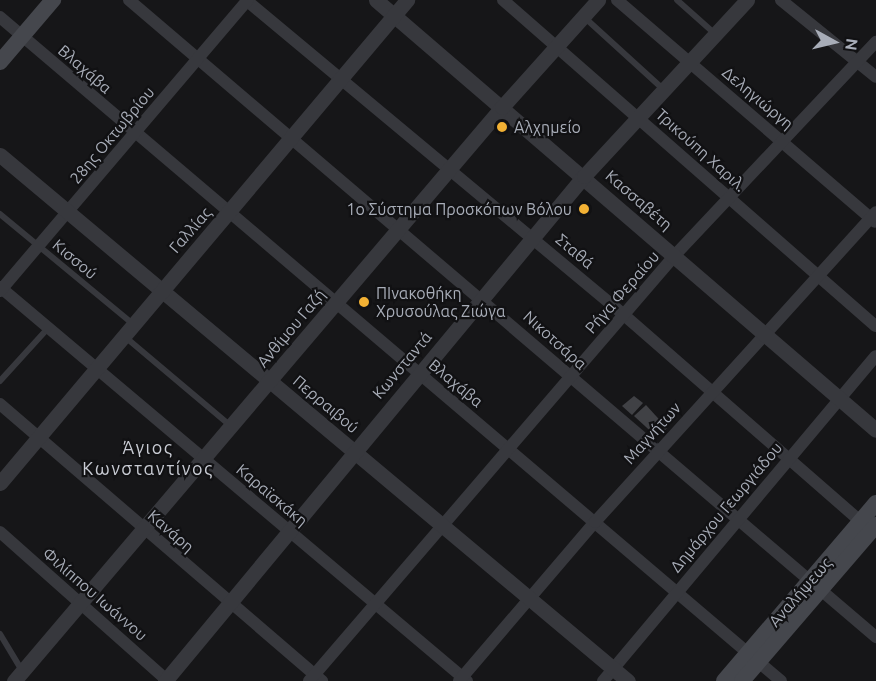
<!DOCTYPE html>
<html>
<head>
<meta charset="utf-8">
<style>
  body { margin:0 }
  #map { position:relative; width:876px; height:681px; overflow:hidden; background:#161618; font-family:Ubuntu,sans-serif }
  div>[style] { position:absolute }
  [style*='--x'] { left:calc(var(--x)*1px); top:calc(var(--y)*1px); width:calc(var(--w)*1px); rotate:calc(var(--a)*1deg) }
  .building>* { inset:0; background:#404145 }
  .service>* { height:6px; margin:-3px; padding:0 3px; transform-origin:3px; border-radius:3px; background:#37383d }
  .minor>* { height:12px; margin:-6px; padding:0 6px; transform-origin:6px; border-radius:6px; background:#37383d }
  .tertiary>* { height:15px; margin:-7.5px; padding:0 7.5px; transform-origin:7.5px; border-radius:7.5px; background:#37383d }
  .secondary>* { height:16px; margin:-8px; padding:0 8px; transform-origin:8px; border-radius:8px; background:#45474d }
  .dots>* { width:16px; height:16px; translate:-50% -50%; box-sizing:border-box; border:3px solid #111113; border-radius:50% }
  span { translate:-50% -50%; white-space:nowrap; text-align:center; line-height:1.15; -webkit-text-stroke:4.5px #111113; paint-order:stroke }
  .street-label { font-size:16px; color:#a8adb8 }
  .poi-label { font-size:16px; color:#a8adb8 }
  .left { translate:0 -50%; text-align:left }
  .right { translate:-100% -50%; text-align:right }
  .neighbourhood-label { font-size:18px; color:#c9ccd4; letter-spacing:1.5px }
  .north { position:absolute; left:804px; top:12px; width:60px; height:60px; -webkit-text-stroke:4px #111113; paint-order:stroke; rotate:98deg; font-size:16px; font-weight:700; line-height:24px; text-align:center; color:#a8adb8 }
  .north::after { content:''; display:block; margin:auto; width:21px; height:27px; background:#a8adb8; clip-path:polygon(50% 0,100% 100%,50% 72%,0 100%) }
</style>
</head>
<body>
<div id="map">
  <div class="building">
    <i style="clip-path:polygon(634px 396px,643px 403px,632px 415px,622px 406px)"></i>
    <i style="clip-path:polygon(646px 405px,667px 428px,658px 438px,634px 416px)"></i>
  </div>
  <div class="service">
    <i style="--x:677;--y:0;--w:50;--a:41.7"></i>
    <i style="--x:584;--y:17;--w:105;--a:42.3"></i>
    <i style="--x:0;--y:214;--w:173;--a:39.6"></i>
    <i style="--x:124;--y:336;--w:140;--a:40.1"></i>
    <i style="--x:0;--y:381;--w:72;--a:-47.8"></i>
    <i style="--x:0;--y:634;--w:41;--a:59"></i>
  </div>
  <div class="minor">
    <i style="--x:129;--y:0;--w:982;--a:40.46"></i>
    <i style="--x:246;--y:0;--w:492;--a:39.8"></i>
    <i style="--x:624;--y:315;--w:320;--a:41.1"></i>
    <i style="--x:503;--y:0;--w:495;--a:41.2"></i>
    <i style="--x:617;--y:0;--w:340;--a:40.7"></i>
    <i style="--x:781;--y:0;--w:122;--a:39"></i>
    <i style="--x:0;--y:17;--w:1025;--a:40.37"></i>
    <i style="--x:0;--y:287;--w:611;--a:40.15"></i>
    <i style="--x:0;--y:291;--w:382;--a:-49.6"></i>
    <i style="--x:0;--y:404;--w:425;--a:40.7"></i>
    <i style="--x:0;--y:532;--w:225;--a:41.6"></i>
    <i style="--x:309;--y:681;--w:562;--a:-49.33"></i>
    <i style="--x:675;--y:255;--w:293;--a:-46.7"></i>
    <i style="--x:459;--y:681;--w:209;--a:-49.5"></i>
    <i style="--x:595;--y:522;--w:418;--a:-47.8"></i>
    <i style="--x:603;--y:681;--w:424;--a:-50"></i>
  </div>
  <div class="tertiary">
    <i style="--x:376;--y:0;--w:659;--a:40.7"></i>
    <i style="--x:0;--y:155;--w:819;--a:39.95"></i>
    <i style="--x:0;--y:483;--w:632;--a:-49.88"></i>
    <i style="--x:14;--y:681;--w:753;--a:-49.63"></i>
    <i style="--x:502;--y:107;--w:144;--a:-48.1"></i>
    <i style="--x:165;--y:681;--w:656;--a:-50.32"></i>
    <i style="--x:584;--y:176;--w:240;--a:-47.2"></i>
  </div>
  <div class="secondary">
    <i style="--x:0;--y:62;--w:82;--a:-49.5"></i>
    <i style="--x:724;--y:681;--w:234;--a:-49.5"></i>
    <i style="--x:742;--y:681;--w:206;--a:-49.3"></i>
  </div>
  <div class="dots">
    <i style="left:502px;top:127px;background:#f2b134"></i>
    <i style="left:584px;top:209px;background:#f2b134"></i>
    <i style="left:364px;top:302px;background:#f2b134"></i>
  </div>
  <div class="street-label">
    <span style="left:85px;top:69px;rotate:41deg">Βλαχάβα</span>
    <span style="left:758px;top:98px;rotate:40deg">Δεληγιώργη</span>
    <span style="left:112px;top:135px;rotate:-50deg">28ης Οκτωβρίου</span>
    <span style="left:701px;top:150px;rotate:42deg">Τρικούπη Χαριλ.</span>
    <span style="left:639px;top:200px;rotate:41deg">Κασσαβέτη</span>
    <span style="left:190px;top:230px;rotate:-49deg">Γαλλίας</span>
    <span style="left:575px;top:251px;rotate:40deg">Σταθά</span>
    <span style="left:75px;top:259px;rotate:40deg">Κισσού</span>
    <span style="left:622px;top:292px;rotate:-49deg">Ρήγα Φεραίου</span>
    <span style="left:291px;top:328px;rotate:-50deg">Ανθίμου Γαζή</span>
    <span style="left:555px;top:340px;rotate:42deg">Νικοτσάρα</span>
    <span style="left:402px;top:365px;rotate:-50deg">Κωνσταντά</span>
    <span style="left:456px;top:383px;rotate:40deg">Βλαχάβα</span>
    <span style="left:326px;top:404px;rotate:40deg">Περραιβού</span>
    <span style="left:652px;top:433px;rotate:-48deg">Μαγνήτων</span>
    <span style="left:272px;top:495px;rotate:40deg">Καραϊσκάκη</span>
    <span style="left:726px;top:507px;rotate:-50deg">Δημάρχου Γεωργιάδου</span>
    <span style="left:171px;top:531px;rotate:41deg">Κανάρη</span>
    <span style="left:800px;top:592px;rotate:-49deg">Αναλήψεως</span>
    <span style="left:95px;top:594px;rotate:41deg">Φιλίππου Ιωάννου</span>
  </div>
  <div class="poi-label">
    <span class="left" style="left:514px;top:127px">Αλχημείο</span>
    <span class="right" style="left:572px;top:209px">1ο Σύστημα Προσκόπων Βόλου</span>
    <span class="left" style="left:376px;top:302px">ΠΙνακοθήκη<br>Χρυσούλας Ζιώγα</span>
  </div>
  <div class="neighbourhood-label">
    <span style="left:148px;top:458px">Άγιος<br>Κωνσταντίνος</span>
  </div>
  <div class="north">N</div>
</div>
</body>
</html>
